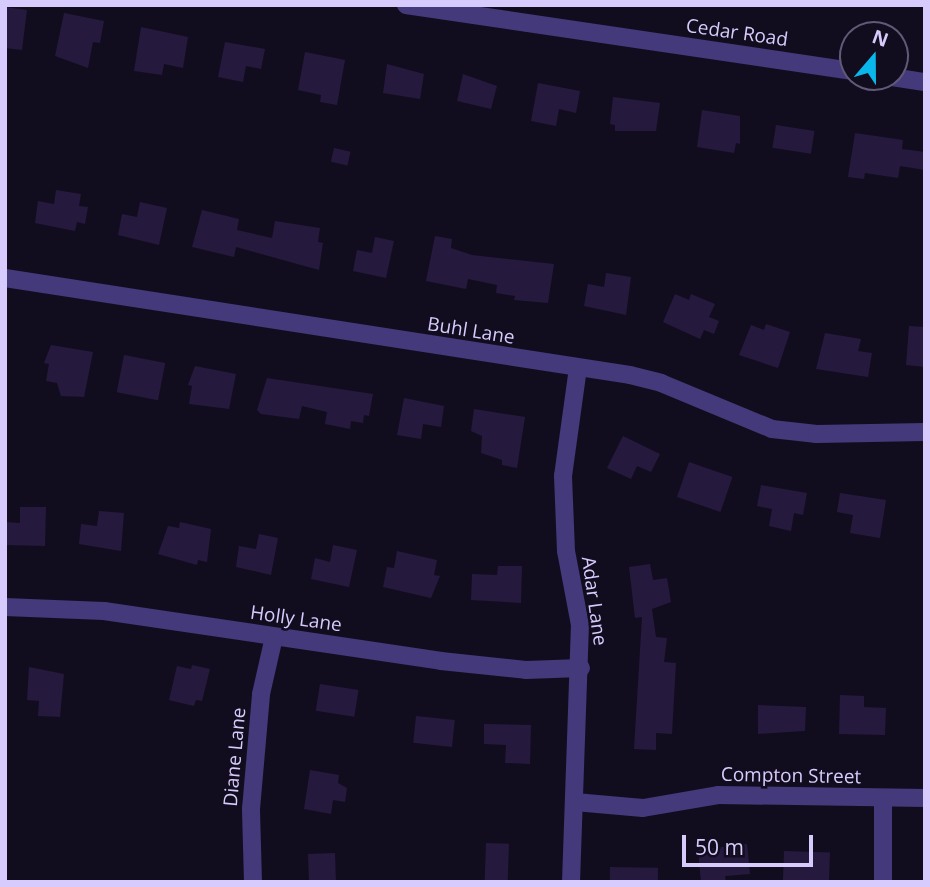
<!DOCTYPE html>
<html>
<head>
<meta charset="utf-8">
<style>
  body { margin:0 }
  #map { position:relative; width:930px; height:887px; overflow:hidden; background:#120d1e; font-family:"Open Sans",sans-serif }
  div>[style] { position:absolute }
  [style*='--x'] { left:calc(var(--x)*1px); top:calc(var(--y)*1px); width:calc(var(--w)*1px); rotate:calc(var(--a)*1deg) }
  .building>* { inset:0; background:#26193e; transform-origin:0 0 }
  .minor>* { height:18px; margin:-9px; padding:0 9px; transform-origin:9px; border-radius:9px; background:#44397b }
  span { translate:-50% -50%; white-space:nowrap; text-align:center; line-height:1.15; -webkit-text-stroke:5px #120d1e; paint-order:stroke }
  .street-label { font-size:19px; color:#d7cbfd }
  .frame { position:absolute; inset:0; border:7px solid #d7cbfd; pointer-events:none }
  .north { position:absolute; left:839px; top:21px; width:70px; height:70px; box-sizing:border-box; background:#120d1e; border:2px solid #615977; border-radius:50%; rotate:20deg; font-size:19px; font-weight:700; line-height:28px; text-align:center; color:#d7cbfd }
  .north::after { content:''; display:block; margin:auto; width:24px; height:32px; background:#09b7eb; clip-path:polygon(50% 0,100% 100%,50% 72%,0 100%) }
  .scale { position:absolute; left:682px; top:835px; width:131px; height:32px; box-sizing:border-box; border:4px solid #d7cbfd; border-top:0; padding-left:9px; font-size:21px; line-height:24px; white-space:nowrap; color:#d7cbfd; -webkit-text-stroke:5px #120d1e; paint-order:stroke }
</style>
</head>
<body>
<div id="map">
  <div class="building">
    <i style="clip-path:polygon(5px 7px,27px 10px,22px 50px,5px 48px)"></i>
    <i style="clip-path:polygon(64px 13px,104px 21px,100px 43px,93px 42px,88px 68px,55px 56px)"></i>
    <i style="clip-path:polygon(141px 27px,188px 37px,183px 68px,164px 64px,162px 75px,134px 71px)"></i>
    <i style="clip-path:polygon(225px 42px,265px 49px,261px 69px,246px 66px,243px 82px,218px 77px)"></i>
    <i style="clip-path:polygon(305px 52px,345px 60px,337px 105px,320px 102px,321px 95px,298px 90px)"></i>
    <i style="clip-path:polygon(387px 64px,424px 74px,420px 99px,383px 93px)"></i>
    <i style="clip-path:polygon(463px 74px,497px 86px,491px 109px,457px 101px)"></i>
    <i style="clip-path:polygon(538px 83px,580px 91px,576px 113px,559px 109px,556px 126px,531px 121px)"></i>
    <i style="clip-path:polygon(613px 97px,660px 103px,656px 131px,615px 131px,615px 125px,610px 124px)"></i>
    <i style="clip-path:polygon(702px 110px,740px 116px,740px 144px,736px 143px,734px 153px,697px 147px)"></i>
    <i style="left:776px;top:125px;width:39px;height:23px;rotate:9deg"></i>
    <i style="clip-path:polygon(855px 133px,903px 140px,902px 149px,925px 152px,925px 170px,900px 166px,898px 178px,865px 173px,864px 179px,848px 177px)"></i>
    <i style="left:334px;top:148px;width:17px;height:14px;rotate:13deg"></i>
    <i style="clip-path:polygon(56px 190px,81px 194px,79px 206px,88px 207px,85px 224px,77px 222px,75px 231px,35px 223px,38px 201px,54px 204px)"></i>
    <i style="clip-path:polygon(140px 202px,167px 208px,159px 245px,118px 235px,122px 214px,137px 217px)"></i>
    <i style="clip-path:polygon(202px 210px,239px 219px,237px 230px,272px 238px,275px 221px,320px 228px,318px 242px,323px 243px,319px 270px,236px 247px,234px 257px,192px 247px)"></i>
    <i style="clip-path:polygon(435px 236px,452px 239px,451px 248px,472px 255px,554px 264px,548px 303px,514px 300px,515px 296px,496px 293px,497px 285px,468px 279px,466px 289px,426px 281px)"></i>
    <i style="clip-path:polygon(375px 237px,394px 241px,386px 278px,353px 271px,357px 250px,372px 253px)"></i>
    <i style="clip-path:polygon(606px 273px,631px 277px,626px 315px,584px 306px,588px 284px,604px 287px)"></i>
    <i style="clip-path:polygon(675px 294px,689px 300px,691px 294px,715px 304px,709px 317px,719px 321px,714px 334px,704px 330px,700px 339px,663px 322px)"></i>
    <i style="clip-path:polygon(766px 324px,790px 332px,778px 368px,739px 355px,751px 325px,764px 330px)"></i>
    <i style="clip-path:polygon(909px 326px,925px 327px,925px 367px,906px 365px)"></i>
    <i style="clip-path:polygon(825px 333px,861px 339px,858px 351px,872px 353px,868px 377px,816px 369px)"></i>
    <i style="clip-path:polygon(51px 345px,93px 352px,84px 397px,61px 396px,57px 383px,46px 381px,49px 364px,44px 363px)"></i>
    <i style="left:124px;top:355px;width:42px;height:38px;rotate:11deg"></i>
    <i style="clip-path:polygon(195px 366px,236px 374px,229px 409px,189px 404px,192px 386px,188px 385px)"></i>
    <i style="clip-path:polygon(267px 378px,373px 394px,369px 416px,364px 415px,363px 423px,351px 421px,350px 429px,325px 424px,327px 412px,302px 406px,299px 419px,261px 414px,257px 410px)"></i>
    <i style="clip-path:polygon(404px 398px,444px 406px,441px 427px,423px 424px,421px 439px,397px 435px)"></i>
    <i style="clip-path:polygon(474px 409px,525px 417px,517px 468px,502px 465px,502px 460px,481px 453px,482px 436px,471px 431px)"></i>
    <i style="clip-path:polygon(623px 436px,660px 454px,651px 472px,637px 466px,631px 479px,607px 468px)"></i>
    <i style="left:689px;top:462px;width:46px;height:37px;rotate:19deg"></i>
    <i style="clip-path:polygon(761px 485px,807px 493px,803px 515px,794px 513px,791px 531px,769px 526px,772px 509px,757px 506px)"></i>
    <i style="clip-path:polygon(840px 493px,886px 500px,880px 538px,850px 533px,853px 515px,837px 512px)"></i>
    <i style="clip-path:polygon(20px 507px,46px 507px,45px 546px,5px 545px,5px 522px,20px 523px)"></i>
    <i style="clip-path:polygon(99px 511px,124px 513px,121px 551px,79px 544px,81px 524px,97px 526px)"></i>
    <i style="clip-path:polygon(180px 522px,211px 529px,207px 562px,198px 560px,197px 565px,158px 554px,168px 526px,179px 528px)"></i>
    <i style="clip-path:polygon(259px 534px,278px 538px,271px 575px,236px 567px,239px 546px,256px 549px)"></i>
    <i style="clip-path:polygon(333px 545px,357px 550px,349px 587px,311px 579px,315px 558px,330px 562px)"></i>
    <i style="clip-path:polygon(397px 551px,437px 560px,434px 575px,440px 576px,431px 598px,383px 587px,387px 567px,394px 568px)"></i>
    <i style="clip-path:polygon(650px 564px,653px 580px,667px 578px,671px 602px,652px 609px,656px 637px,667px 638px,664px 662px,676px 663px,672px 734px,656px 733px,656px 750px,634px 749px,642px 617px,635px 618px,629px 567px)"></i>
    <i style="clip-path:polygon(498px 566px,522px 566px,521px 603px,471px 600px,472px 574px,497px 575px)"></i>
    <i style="clip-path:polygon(192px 665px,210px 669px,202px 701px,196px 700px,194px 706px,169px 700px,177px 666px,191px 669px)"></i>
    <i style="clip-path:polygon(29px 667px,64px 674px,60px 717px,38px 716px,39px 701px,27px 700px)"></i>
    <i style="left:320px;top:684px;width:39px;height:27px;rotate:9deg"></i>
    <i style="clip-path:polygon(840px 695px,864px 696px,864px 707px,886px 708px,885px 735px,839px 734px)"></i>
    <i style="clip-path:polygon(758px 705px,806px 707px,805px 731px,758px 734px)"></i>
    <i style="left:416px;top:716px;width:39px;height:27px;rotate:6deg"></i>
    <i style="clip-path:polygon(484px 724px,531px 725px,530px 764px,505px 763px,506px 745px,484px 744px)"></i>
    <i style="clip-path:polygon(310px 770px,339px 775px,338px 783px,347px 788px,345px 802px,333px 800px,331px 814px,304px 809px)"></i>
    <i style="left:486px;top:843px;width:23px;height:39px;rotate:2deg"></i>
    <i style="clip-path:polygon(747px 844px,750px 874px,725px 876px,726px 882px,701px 882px,698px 850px)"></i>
    <i style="left:784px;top:851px;width:46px;height:30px;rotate:2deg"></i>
    <i style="left:335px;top:853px;width:29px;height:27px;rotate:88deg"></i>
    <i style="left:610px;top:867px;width:48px;height:15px;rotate:1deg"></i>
  </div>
  <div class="minor">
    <i style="--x:406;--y:5;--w:452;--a:8.4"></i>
    <i style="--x:892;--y:77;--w:33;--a:9"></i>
    <i style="--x:5;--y:278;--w:632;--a:8.82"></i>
    <i style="--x:630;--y:375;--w:32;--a:14"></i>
    <i style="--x:661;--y:383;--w:120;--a:22.5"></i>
    <i style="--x:772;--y:429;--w:45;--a:6.3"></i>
    <i style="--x:817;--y:434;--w:108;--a:-1.1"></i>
    <i style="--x:5;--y:607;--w:99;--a:2.3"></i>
    <i style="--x:104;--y:611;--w:341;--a:8.4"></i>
    <i style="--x:441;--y:661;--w:85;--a:6"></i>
    <i style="--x:526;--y:670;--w:55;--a:-2.1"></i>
    <i style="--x:575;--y:802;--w:68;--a:5"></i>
    <i style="--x:643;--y:808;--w:76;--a:-9.8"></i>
    <i style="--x:718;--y:795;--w:207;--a:0.8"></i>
    <i style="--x:253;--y:882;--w:73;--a:-91.6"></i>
    <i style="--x:251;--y:809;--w:115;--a:-85"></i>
    <i style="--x:261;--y:694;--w:58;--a:-77.2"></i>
    <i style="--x:571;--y:882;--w:257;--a:-88"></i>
    <i style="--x:580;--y:625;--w:75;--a:-100.7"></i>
    <i style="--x:566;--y:551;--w:75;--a:-92.3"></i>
    <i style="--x:563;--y:476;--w:109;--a:-82.1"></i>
    <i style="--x:883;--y:882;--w:84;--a:-90"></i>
  </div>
  <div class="street-label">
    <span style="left:737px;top:33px;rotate:8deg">Cedar Road</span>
    <span style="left:471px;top:331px;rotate:9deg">Buhl Lane</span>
    <span style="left:594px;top:601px;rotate:82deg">Adar Lane</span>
    <span style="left:296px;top:619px;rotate:8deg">Holly Lane</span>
    <span style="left:235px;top:757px;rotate:-85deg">Diane Lane</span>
    <span style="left:791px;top:776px;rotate:1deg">Compton Street</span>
  </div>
  <div class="frame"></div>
  <div class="north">N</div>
  <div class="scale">50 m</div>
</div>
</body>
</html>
